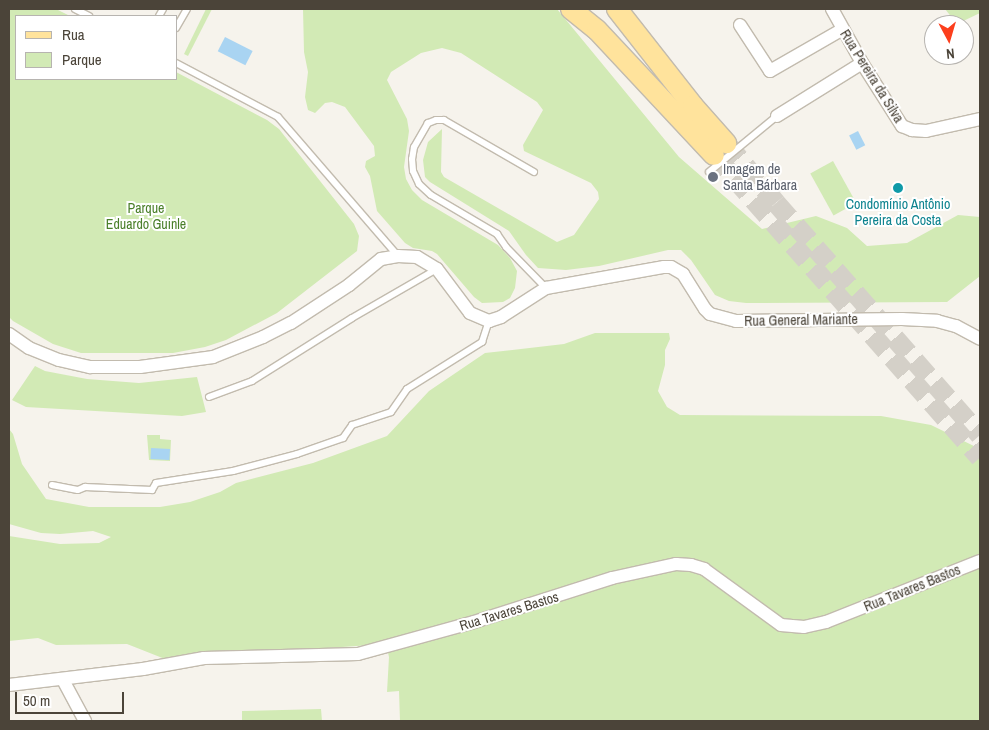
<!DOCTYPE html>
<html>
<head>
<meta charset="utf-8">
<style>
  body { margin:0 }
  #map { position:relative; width:989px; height:730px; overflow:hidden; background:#f6f3ec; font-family:"Archivo Narrow",sans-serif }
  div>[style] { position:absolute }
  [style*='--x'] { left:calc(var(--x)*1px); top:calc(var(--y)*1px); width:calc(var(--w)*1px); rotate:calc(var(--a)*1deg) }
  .green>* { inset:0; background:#d2eab5; transform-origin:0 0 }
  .water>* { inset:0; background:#a9d4f2; transform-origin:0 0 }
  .primary-tunnel>* { height:20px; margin-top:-10px; transform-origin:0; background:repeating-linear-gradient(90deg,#d4d0c8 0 20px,transparent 0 30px) }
  .roads { filter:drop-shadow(1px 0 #c2bbae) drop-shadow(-1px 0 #c2bbae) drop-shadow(0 1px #c2bbae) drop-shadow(0 -1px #c2bbae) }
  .lane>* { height:6px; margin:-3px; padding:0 3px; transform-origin:3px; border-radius:3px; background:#fff }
  .street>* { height:12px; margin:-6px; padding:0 6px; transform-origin:6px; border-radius:6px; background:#fff }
  .primary>* { height:20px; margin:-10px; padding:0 10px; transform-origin:10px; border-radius:10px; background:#ffe39c }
  .dots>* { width:14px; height:14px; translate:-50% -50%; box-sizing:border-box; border:2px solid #fff; border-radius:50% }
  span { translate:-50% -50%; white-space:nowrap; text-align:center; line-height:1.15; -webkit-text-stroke:4px #fff; paint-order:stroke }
  .street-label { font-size:14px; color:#4b4439 }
  .worship-label { font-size:14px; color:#5b616d }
  .left { translate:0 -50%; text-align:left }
  .culture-label { font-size:14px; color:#0d838f }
  .park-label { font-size:14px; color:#4a7f2a }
  .frame { position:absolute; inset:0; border:10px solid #4b4439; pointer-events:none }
  .legend { position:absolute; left:15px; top:15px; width:162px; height:65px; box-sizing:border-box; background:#fff; border:1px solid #b7b4b0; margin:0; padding:6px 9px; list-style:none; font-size:15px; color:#4b4439 }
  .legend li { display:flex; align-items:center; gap:10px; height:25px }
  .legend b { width:25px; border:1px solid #b7b4b0 }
  .north { position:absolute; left:924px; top:15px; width:50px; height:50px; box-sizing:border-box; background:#fff; border:1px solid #b7b4b0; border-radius:50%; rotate:174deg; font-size:14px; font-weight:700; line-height:20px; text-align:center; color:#4b4439 }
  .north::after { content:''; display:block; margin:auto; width:18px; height:22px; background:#fc3f1d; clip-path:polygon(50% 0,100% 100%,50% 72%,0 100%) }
  .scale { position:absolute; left:15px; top:692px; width:109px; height:22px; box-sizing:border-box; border:2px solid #4b4439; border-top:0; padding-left:6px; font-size:15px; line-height:18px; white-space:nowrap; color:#4b4439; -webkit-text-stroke:4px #fff; paint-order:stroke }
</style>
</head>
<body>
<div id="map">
  <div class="green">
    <i style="clip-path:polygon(9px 9px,56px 9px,70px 16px,16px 16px,16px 79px,176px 79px,176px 72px,267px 120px,279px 129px,354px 224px,359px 236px,357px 251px,277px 313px,226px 340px,205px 347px,173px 353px,81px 353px,53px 344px,13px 321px,9px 317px)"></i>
    <i style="clip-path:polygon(206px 9px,212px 9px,188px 56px,184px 54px)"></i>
    <i style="clip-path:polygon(303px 9px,557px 9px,679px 157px,762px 229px,816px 216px,847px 228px,867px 246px,907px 243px,958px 215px,980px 217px,980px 276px,947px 302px,746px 303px,729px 301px,715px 295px,691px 260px,681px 250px,668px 250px,599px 266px,566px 270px,538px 268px,526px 255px,509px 231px,430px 182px,425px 177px,423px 160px,428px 142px,442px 129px,441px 172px,444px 177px,557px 242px,574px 235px,599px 199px,598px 192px,591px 183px,524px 151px,523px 145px,543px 110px,537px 102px,461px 53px,442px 48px,421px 53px,391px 72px,387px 80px,407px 119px,409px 131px,404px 167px,406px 179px,412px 190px,422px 200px,498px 245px,510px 258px,517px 271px,515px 288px,510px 298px,503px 302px,482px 303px,474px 297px,437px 254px,432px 251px,413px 248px,405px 243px,377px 211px,370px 176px,365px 167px,366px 161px,375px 156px,374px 146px,345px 107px,332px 102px,325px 103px,315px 113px,308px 110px,305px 97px,308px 72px,304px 52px)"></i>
    <i style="clip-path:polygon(945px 9px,980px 9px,980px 13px,957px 24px)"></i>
    <i style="left:833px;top:161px;width:48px;height:26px;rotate:61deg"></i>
    <i style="clip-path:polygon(595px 333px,669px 333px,670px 339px,665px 350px,665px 365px,658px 391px,667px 407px,680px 415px,881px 416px,931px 425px,980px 449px,980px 721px,400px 721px,399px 691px,387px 692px,389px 657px,386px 644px,165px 659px,127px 644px,56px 645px,38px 638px,9px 641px,9px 536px,60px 544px,99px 543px,111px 537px,93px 531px,60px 534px,41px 533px,9px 524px,9px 429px,13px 434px,22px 464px,46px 499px,89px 507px,160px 507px,190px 502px,220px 492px,236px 483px,313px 463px,387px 436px,429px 391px,485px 353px,564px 344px)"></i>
    <i style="clip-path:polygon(35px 366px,45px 371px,87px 379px,139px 383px,197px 377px,206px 412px,182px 416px,26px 407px,12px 400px)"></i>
    <i style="clip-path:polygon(147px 435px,160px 435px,160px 439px,171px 440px,170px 461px,149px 460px)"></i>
    <i style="clip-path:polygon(321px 709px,322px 721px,242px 721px,242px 711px)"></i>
  </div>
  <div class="water">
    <i style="left:225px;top:37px;width:31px;height:16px;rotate:27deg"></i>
    <i style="left:858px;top:131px;width:16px;height:10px;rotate:63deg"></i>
    <i style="left:151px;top:448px;width:19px;height:11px;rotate:3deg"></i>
  </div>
  <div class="primary-tunnel">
    <i style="--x:726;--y:143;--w:78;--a:50.2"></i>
    <i style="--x:776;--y:203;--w:309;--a:48.7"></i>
    <i style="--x:714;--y:155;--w:403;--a:48.7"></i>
  </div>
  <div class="roads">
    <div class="lane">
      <i style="--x:75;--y:9;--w:16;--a:27"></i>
      <i style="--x:159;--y:16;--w:8;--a:-60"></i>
      <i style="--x:176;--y:28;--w:22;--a:-60"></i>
      <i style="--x:176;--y:63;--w:115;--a:27.9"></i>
      <i style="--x:278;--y:117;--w:184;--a:49.2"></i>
      <i style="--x:534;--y:172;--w:104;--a:-150"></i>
      <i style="--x:444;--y:120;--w:8;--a:180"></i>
      <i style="--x:436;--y:120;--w:9;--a:159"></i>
      <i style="--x:428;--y:123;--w:28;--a:120"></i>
      <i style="--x:414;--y:147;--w:12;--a:99"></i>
      <i style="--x:412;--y:159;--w:12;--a:85"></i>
      <i style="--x:413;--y:171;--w:14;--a:65"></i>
      <i style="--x:419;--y:184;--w:16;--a:43"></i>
      <i style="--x:431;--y:195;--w:77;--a:30.6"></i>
      <i style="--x:497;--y:234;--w:16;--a:55"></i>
      <i style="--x:506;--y:247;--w:57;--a:45.7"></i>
      <i style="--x:709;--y:172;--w:88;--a:-39.5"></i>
      <i style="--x:209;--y:397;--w:46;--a:-20.4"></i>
      <i style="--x:252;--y:381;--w:118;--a:-32.2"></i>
      <i style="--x:352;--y:318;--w:98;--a:-30"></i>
      <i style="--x:52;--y:485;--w:26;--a:11"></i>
      <i style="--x:78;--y:490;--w:8;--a:-23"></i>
      <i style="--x:85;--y:487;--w:67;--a:2.6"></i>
      <i style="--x:152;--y:490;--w:8;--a:-60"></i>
      <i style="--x:156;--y:483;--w:78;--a:-8.9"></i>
      <i style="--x:233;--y:471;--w:66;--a:-14.9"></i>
      <i style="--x:297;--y:454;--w:49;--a:-19.2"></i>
      <i style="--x:343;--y:438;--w:16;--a:-55"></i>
      <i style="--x:352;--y:425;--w:41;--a:-18.4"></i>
      <i style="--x:391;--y:412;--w:28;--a:-55"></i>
      <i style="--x:407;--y:389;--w:89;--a:-32.1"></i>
      <i style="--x:482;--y:342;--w:22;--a:-72"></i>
    </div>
    <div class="street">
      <i style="--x:832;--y:9;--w:62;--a:60.9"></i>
      <i style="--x:862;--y:63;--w:75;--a:57.6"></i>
      <i style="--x:902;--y:126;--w:11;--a:22"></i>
      <i style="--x:912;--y:130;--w:14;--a:4"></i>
      <i style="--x:926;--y:131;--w:55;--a:-12.5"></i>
      <i style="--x:740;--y:25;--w:55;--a:56.9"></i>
      <i style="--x:770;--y:71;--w:84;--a:-29.9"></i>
      <i style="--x:777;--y:116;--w:100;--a:-31.9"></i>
      <i style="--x:9;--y:334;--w:24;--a:35"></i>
      <i style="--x:29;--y:348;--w:32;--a:22"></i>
      <i style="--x:59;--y:360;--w:32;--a:13"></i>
      <i style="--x:90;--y:367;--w:50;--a:0"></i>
      <i style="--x:140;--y:367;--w:74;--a:-7.8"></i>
      <i style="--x:213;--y:357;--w:54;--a:-21.8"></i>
      <i style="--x:263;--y:337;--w:31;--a:-27"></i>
      <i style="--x:291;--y:323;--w:69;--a:-33.2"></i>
      <i style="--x:349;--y:285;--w:41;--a:-39.1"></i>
      <i style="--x:381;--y:259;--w:17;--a:-10"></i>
      <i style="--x:398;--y:256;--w:19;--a:3"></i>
      <i style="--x:417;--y:257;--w:23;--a:31"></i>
      <i style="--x:437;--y:269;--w:55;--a:53.1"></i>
      <i style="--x:470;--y:313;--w:21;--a:23"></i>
      <i style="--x:489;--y:321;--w:13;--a:-18"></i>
      <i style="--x:501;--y:317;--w:54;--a:-32.8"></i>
      <i style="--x:546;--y:288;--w:120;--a:-10.1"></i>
      <i style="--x:664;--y:267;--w:7;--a:0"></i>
      <i style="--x:671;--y:267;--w:14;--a:30"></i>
      <i style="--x:683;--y:274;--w:41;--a:57.8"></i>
      <i style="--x:705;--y:309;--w:7;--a:45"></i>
      <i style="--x:710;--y:314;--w:27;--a:15"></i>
      <i style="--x:736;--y:321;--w:166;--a:-0.7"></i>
      <i style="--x:902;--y:319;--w:35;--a:3"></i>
      <i style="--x:937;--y:321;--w:20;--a:15"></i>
      <i style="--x:956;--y:326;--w:27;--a:28"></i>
      <i style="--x:63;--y:680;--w:47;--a:61.8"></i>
      <i style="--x:9;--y:685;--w:135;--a:-6.8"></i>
      <i style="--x:143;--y:669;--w:62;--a:-10.2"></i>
      <i style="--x:204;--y:658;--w:154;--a:-1.5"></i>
      <i style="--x:358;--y:654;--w:120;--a:-15.4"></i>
      <i style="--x:474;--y:622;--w:145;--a:-17.7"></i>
      <i style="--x:612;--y:578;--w:66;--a:-12.3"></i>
      <i style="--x:676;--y:564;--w:15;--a:4"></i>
      <i style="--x:691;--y:565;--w:14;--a:17"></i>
      <i style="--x:704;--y:569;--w:95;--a:36"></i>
      <i style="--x:781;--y:625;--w:23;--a:5"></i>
      <i style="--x:804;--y:627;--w:23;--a:-13"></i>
      <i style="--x:826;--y:622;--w:166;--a:-21.6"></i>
    </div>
    <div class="primary">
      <i style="--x:571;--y:9;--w:33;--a:39"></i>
      <i style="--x:597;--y:30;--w:171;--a:46.9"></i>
      <i style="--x:617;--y:9;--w:123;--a:51.9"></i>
      <i style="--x:693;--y:106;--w:50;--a:48.3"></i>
    </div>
  </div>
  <div class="dots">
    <i style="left:713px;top:177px;background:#6b7280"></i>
    <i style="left:898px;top:188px;background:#0f9aa8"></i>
  </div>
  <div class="street-label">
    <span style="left:872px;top:76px;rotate:58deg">Rua Pereira da Silva</span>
    <span style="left:801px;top:320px;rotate:-1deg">Rua General Mariante</span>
    <span style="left:912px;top:588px;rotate:-22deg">Rua Tavares Bastos</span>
    <span style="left:509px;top:611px;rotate:-17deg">Rua Tavares Bastos</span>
  </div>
  <div class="worship-label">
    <span class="left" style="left:723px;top:177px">Imagem de<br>Santa Bárbara</span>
  </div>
  <div class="culture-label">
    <span style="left:898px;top:212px">Condomínio Antônio<br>Pereira da Costa</span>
  </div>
  <div class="park-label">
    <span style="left:146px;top:216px">Parque<br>Eduardo Guinle</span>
  </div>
  <div class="frame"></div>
  <ul class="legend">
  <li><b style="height:6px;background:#ffe39c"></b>Rua</li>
  <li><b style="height:14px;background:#d2eab5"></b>Parque</li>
  </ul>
  <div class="north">N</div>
  <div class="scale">50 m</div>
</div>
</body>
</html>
